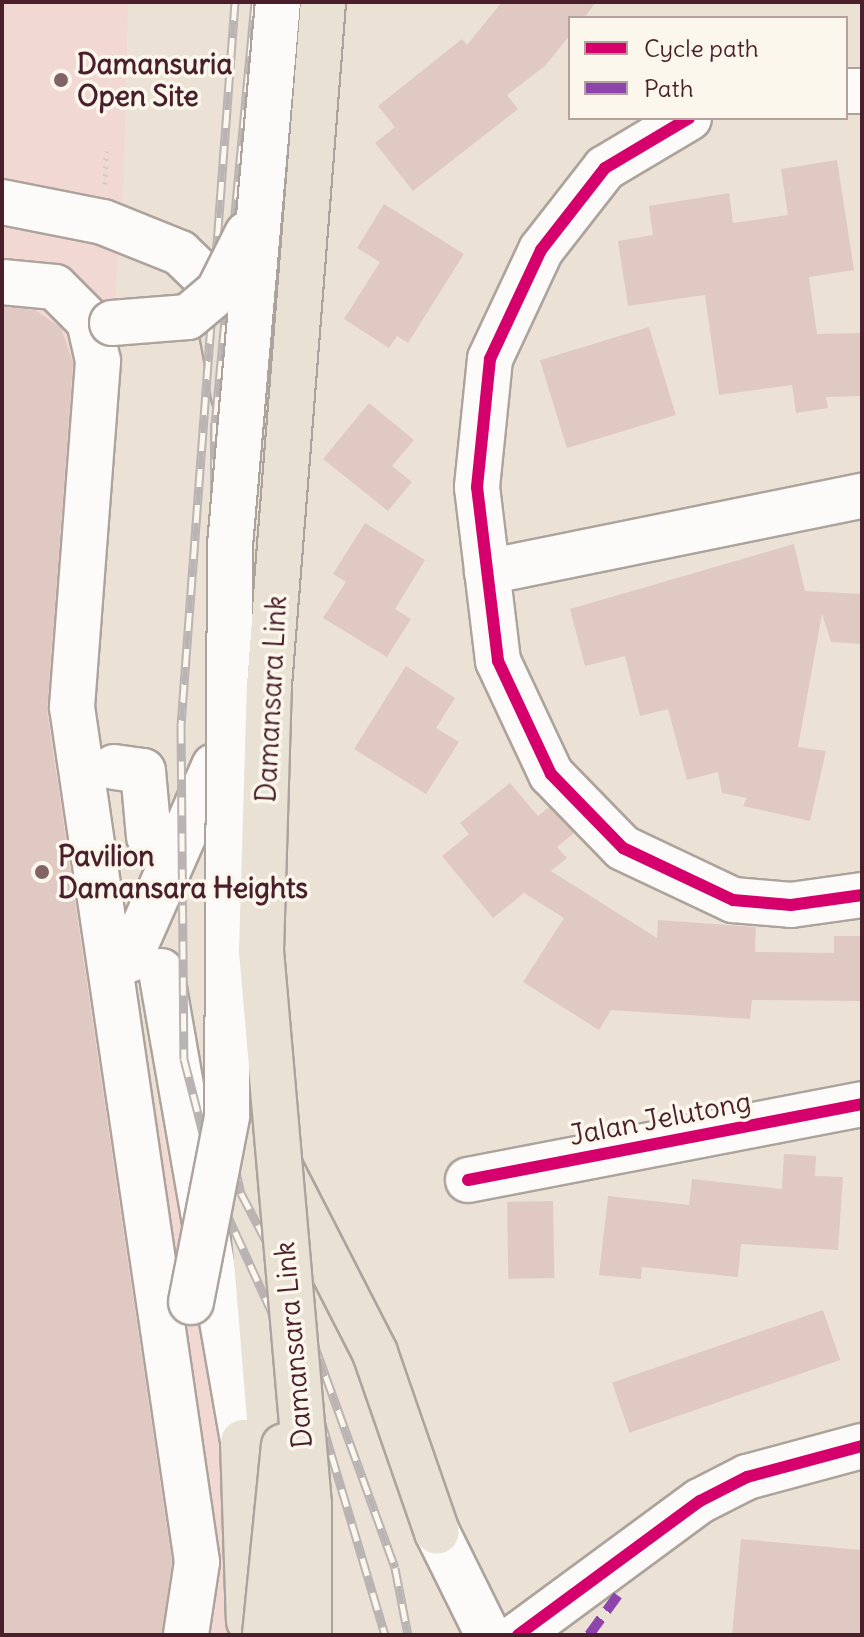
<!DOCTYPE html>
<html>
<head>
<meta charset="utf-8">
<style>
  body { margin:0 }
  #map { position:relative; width:864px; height:1637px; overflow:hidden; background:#ebe2d5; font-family:Delius,sans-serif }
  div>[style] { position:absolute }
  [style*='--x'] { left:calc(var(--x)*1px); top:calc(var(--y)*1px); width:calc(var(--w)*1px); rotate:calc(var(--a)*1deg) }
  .built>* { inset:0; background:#f2d8d2 }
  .building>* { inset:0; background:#dfc9c2; transform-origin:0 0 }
  .path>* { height:5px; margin-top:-2.5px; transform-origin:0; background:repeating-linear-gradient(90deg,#cfcac8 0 2px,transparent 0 8px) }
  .roads { filter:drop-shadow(2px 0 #ada39c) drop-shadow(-2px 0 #ada39c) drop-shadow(0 2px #ada39c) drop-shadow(0 -2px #ada39c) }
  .minor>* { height:44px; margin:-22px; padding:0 22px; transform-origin:22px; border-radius:22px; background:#fcfbf9 }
  .highway>* { height:44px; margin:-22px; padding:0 22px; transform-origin:22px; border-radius:22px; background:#e8e1d4 }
  .rail>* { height:9px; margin-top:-4.5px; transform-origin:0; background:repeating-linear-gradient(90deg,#fbf7ec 0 18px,#bab3b3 0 36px); box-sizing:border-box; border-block:2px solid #bab3b3 }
  .bridges { filter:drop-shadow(2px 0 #ada39c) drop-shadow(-2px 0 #ada39c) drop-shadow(0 2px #ada39c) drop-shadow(0 -2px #ada39c) }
  .minor-bridge>* { height:44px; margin:-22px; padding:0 22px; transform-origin:22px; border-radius:22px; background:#fcfbf9 }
  .highway-bridge>* { height:44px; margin:-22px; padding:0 22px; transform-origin:22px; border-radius:22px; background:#e8e1d4 }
  .quiet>* { height:10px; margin-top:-5px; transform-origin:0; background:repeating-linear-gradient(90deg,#8e44ad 0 20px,transparent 0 30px) }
  .cycleway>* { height:12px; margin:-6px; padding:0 6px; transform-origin:6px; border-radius:6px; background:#d6006c }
  .dots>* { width:22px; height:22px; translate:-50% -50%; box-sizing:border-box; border:4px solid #fbf7ec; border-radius:50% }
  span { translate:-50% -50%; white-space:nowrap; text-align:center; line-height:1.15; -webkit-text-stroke:7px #fbf7ec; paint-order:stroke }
  .poi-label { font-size:28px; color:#4a1f2b; font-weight:700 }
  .left { translate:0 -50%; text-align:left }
  .street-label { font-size:28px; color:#4a1f2b }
  .frame { position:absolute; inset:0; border:4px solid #4a1f2b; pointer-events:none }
  .legend { position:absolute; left:568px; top:16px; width:280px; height:104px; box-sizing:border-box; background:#fbf7ec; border:2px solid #b4a19f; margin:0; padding:10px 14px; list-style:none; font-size:24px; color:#4a1f2b }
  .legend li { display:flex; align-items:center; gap:16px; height:40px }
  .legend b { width:40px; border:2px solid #b4a19f }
</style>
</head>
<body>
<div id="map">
  <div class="built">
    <i style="clip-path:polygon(2px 2px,128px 2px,124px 171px,91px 644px,95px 733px,126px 966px,237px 1478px,232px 1635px,2px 1635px)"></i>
  </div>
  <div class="building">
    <i style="clip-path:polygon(502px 2px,596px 2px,584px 18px,570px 18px,570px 35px,545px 66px,507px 95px,518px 109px,413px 191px,375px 143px,395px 127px,378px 106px,462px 39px,467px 45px)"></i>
    <i style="clip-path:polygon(837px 160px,854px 270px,809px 277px,817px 334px,862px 333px,862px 396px,826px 397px,828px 408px,796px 413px,792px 385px,719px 395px,705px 295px,628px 306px,618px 241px,653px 235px,649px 206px,729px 193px,733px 223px,788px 215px,781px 169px)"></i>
    <i style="clip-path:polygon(384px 204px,464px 254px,408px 343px,397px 336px,389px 348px,344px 319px,380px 262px,357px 248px)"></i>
    <i style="clip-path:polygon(2px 307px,35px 310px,61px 328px,73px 363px,47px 711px,172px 1562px,162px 1635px,2px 1635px)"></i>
    <i style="left:649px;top:327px;width:92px;height:114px;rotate:73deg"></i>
    <i style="clip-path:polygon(369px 403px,414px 440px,392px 466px,412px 482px,388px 511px,323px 459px)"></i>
    <i style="clip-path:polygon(365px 523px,425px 560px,395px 609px,411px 619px,387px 657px,323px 618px,346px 582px,333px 574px)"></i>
    <i style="clip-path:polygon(794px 544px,805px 591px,862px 594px,862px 644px,831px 642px,822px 614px,798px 747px,826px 751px,810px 821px,743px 806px,747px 798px,722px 793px,718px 772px,687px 780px,668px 709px,640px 716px,625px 656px,585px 666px,570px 609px)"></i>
    <i style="clip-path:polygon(406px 666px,455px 698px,436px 728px,459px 742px,426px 794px,354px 749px)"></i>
    <i style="clip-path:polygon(510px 783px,538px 816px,549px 807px,574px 833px,557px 847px,567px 858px,551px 871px,657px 938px,658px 920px,756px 927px,755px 952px,834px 953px,834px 936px,862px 936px,862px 1001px,752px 1000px,750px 1019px,611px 1010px,599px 1030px,523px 982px,564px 918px,524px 893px,493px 918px,442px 856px,469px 834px,460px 823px)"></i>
    <i style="clip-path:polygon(784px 1154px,816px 1156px,815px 1176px,843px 1177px,838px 1250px,741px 1244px,738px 1277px,642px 1267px,641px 1279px,599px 1275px,608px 1196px,689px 1205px,692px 1179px,782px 1189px)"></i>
    <i style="left:553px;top:1201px;width:77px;height:46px;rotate:89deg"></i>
    <i style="left:823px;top:1310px;width:53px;height:223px;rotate:71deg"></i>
    <i style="clip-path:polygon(741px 1539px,862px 1550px,862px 1635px,732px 1635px)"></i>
  </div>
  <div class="path">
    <i style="--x:105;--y:184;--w:33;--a:-88"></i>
  </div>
  <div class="roads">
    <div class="minor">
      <i style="--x:846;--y:91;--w:16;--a:0"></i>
      <i style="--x:689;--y:118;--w:98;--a:149.2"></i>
      <i style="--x:605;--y:168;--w:104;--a:128"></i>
      <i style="--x:541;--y:250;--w:120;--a:115.1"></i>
      <i style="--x:490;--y:359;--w:129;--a:95.8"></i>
      <i style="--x:477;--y:487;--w:175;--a:83.1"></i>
      <i style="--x:498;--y:661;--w:125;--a:64.9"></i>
      <i style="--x:551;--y:774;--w:103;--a:45.8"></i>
      <i style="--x:623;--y:848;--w:122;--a:25.3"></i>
      <i style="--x:733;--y:900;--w:58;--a:4.9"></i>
      <i style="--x:791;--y:905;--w:72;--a:-8"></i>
      <i style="--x:2;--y:202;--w:103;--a:11.2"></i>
      <i style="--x:103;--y:222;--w:83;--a:21.9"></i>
      <i style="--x:180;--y:253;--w:33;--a:44"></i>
      <i style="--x:204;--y:276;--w:37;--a:68"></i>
      <i style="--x:2;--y:282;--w:53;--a:5.4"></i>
      <i style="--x:55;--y:287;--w:48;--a:45"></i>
      <i style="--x:89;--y:321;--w:41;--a:77.3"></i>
      <i style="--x:98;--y:361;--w:347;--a:94.3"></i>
      <i style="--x:72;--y:707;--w:864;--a:81.68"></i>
      <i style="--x:197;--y:1562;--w:74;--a:98.6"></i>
      <i style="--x:487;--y:572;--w:383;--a:-11.5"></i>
      <i style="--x:114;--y:767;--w:29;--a:8"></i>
      <i style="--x:143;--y:771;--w:66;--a:84.8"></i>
      <i style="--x:129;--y:960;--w:212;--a:-66.3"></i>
      <i style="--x:161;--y:971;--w:477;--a:80.1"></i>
      <i style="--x:468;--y:1180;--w:401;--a:-10.9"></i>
      <i style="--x:437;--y:1532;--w:115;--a:63.7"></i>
      <i style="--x:518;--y:1635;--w:226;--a:-36.4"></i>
      <i style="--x:700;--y:1501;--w:53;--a:-27.1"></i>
      <i style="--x:747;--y:1477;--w:119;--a:-15.1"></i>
    </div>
    <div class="highway">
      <i style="--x:218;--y:310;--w:87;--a:79.5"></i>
      <i style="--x:247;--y:610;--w:164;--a:-85.4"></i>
      <i style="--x:241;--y:1078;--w:411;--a:85.3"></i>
      <i style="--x:280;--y:1167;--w:209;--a:62.9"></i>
      <i style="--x:375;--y:1353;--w:189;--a:70.9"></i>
      <i style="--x:243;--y:1442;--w:179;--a:88.1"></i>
    </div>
  </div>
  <div class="rail">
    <i style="--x:235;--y:2;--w:725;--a:94.27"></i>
    <i style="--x:181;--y:725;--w:334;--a:89.5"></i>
    <i style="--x:184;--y:1059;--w:145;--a:75.6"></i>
    <i style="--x:220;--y:1199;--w:243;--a:65.4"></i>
    <i style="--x:321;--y:1420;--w:224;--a:73.4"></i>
    <i style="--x:255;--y:2;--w:423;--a:95.4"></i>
    <i style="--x:215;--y:423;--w:635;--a:90.54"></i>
    <i style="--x:209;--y:1058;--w:139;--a:76.7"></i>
    <i style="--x:241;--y:1193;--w:130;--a:62.4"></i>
    <i style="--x:301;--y:1308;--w:276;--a:70.1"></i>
    <i style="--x:395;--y:1568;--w:68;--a:79"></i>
  </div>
  <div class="bridges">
    <div class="minor-bridge">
      <i style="--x:112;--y:323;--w:76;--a:-4.5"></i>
      <i style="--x:188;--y:317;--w:39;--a:-40"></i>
      <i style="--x:218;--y:292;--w:65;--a:-63.4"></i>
      <i style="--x:191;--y:1302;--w:189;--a:-79"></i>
      <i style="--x:227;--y:1116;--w:571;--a:-89.7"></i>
      <i style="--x:230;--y:545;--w:545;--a:-84.95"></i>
    </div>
    <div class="highway-bridge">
      <i style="--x:265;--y:1635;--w:190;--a:-84.3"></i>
      <i style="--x:309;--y:1635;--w:130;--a:-90"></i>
      <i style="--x:309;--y:1505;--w:556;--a:-94.95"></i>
      <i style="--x:261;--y:951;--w:266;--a:-88.3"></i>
      <i style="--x:269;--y:685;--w:685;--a:-85.48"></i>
    </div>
  </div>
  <div class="quiet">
    <i style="--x:589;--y:1635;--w:49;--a:-54.1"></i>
  </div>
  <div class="cycleway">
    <i style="--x:689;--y:118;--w:98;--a:149.2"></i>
    <i style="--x:605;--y:168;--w:104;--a:128"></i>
    <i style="--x:541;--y:250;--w:120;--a:115.1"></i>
    <i style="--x:490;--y:359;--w:129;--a:95.8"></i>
    <i style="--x:477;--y:487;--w:175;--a:83.1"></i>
    <i style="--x:498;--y:661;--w:125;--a:64.9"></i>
    <i style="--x:551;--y:774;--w:103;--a:45.8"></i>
    <i style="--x:623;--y:848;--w:122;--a:25.3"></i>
    <i style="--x:733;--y:900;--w:58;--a:4.9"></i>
    <i style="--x:791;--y:905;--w:72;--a:-8"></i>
    <i style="--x:468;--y:1180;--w:401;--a:-10.9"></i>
    <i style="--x:518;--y:1635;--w:226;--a:-36.4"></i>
    <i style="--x:700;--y:1501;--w:53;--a:-27.1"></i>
    <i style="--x:747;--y:1477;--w:119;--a:-15.1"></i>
  </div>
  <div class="dots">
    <i style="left:61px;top:80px;background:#826366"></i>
    <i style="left:42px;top:872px;background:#826366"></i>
  </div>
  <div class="poi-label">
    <span class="left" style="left:77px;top:80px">Damansuria<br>Open Site</span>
    <span class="left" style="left:58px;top:872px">Pavilion<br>Damansara Heights</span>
  </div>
  <div class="street-label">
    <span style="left:271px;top:699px;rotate:-87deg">Damansara Link</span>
    <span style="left:660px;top:1118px;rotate:-11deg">Jalan Jelutong</span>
    <span style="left:293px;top:1345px;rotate:-95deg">Damansara Link</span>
  </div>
  <div class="frame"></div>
  <ul class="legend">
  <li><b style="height:10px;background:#d6006c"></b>Cycle path</li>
  <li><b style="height:10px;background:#8e44ad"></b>Path</li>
  </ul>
</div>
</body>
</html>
